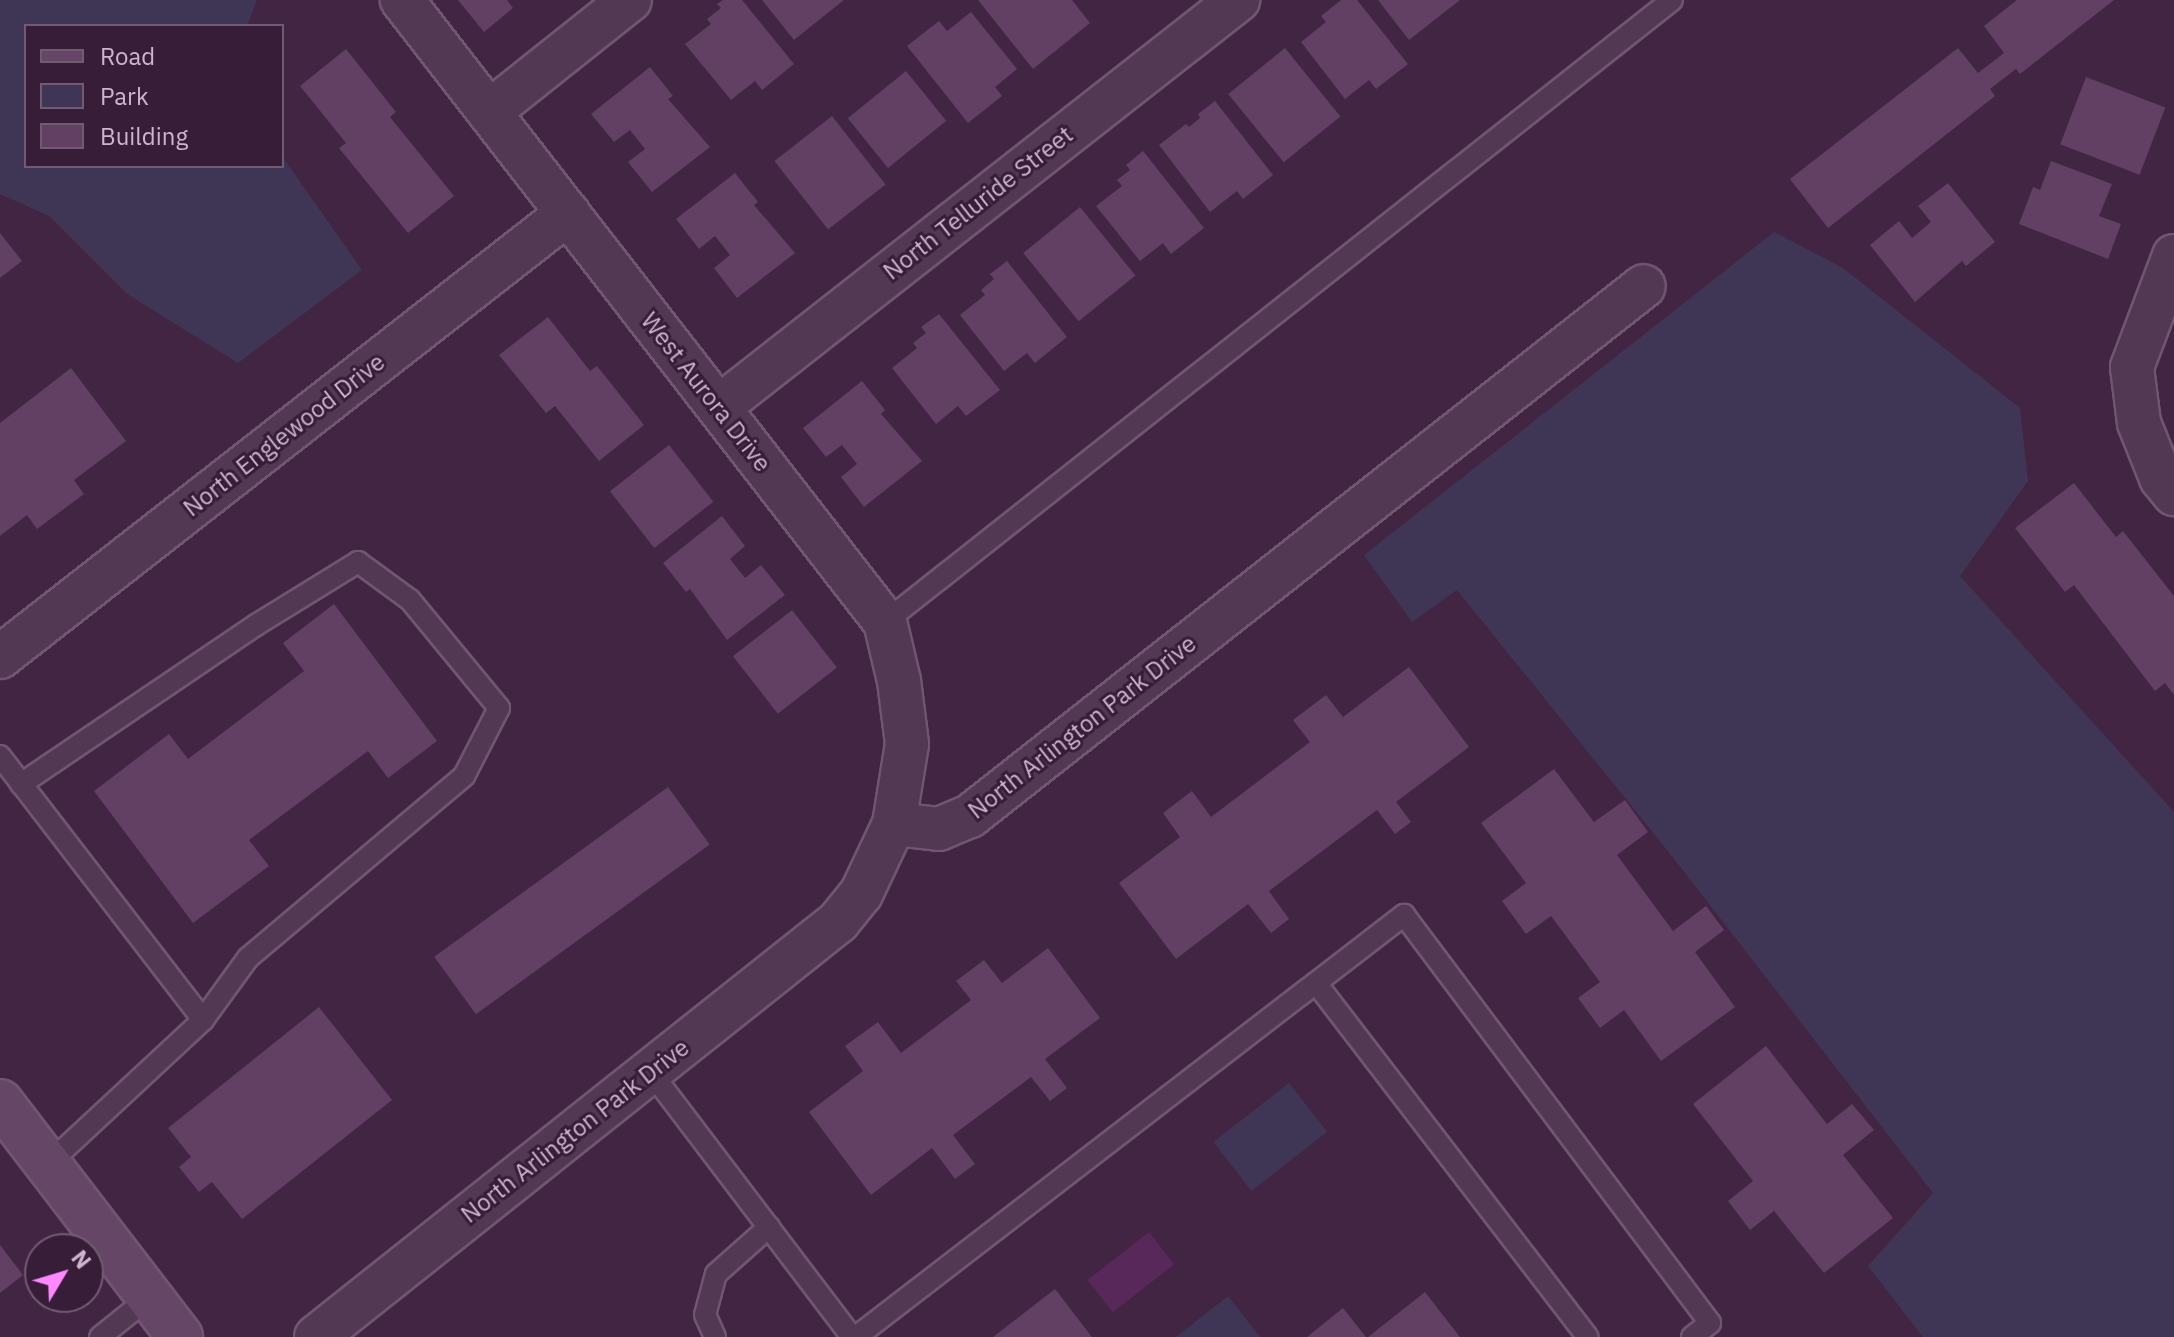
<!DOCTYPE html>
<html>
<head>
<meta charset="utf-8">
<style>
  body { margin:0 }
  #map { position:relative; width:2174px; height:1337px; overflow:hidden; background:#422443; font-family:"IBM Plex Sans",sans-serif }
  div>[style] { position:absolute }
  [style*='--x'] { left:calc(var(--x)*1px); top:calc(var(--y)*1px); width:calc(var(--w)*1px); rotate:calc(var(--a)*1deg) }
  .green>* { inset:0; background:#3f3655; transform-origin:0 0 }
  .water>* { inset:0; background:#59285b; transform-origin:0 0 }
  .building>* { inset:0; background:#614063; transform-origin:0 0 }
  .roads { filter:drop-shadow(2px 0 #705670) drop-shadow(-2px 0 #705670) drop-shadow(0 2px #705670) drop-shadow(0 -2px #705670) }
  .lane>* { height:20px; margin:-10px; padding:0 10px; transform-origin:10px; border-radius:10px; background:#523853 }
  .street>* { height:42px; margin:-21px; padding:0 21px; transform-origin:21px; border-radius:21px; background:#523853 }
  .secondary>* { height:44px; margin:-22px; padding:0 22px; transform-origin:22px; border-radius:22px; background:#664666 }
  span { translate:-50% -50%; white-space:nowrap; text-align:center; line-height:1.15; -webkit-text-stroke:6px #371d38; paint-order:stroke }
  .street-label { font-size:24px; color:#cdb5cd }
  .legend { position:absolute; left:24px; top:24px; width:260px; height:144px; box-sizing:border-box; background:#371d38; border:2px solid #735a74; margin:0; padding:10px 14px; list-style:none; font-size:24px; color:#cdb5cd }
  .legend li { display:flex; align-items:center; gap:16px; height:40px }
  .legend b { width:40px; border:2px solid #735a74 }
  .north { position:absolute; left:24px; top:1233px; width:80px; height:80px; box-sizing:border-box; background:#371d38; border:2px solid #735a74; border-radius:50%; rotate:52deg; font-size:22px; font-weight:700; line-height:32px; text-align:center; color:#cdb5cd }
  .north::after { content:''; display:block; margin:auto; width:28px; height:36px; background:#f8f; clip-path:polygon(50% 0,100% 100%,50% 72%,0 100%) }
</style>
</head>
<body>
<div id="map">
  <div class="green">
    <i style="clip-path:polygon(0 0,257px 0,247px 26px,26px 26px,26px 166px,282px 166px,282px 156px,362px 270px,238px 363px,127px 294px,49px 216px,0 194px)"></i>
    <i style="clip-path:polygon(1774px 232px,1843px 268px,2020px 408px,2028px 481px,1960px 576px,2174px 812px,2174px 1337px,1923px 1337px,1868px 1266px,1933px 1193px,1671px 855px,1457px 590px,1412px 622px,1364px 555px)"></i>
    <i style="left:1289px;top:1083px;width:62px;height:96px;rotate:52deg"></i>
    <i style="clip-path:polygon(1228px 1296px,1260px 1337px,1176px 1337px)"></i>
  </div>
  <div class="water">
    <i style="left:1149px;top:1232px;width:41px;height:78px;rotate:52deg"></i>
  </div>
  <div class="building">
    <i style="clip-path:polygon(458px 0,507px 0,513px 8px,484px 32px)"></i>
    <i style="clip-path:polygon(723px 0,742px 0,794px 64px,762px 90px,755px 81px,731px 100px,685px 44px,711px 24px,707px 19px,721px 8px,717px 4px)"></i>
    <i style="clip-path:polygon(762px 0,844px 0,794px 40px)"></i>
    <i style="clip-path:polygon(978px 0,1072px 0,1090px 23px,1033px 69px)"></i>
    <i style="clip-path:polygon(1341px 0,1357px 0,1408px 64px,1376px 89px,1369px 80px,1345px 99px,1301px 42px,1326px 22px,1321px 16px)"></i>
    <i style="clip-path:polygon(1378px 0,1460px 0,1409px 40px)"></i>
    <i style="clip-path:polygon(2017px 0,2114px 0,2020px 74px,2016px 69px,1990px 89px,1995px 96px,1828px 228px,1790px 179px,1958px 48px,1978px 73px,2004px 53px,1984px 26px)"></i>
    <i style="clip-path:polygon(971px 12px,1017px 69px,995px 87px,1002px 96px,968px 123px,907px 46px,939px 21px,947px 31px)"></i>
    <i style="left:1285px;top:48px;width:88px;height:73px;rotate:51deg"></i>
    <i style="clip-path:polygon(346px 49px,396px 112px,390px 117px,454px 196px,408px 233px,339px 148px,346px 143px,300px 86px)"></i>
    <i style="clip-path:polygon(650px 67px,673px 96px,668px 99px,710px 147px,652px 192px,628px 162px,645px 149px,630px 130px,614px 142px,591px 114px)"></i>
    <i style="left:906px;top:71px;width:64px;height:75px;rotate:51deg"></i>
    <i style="left:2086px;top:77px;width:85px;height:72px;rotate:21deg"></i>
    <i style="clip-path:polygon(1215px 101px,1273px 175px,1243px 199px,1237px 191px,1210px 212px,1159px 145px,1186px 124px,1189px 127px,1200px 118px,1198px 114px)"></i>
    <i style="left:832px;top:116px;width:87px;height:73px;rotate:52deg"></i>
    <i style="clip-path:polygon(1143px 151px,1204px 228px,1171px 254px,1163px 243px,1140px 261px,1096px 206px,1122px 186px,1117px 180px,1130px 170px,1126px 165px)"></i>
    <i style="clip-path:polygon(2051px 161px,2112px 184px,2099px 216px,2121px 224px,2108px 259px,2019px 224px,2033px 187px,2040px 190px)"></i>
    <i style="clip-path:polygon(735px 173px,758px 202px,754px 205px,795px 253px,737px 298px,714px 268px,730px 255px,715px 236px,699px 249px,676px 219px)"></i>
    <i style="clip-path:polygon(1948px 183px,1995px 242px,1966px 266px,1962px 261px,1915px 302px,1870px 245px,1899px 221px,1912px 238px,1931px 222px,1918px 206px)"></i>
    <i style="left:1080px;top:207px;width:88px;height:73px;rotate:51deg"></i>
    <i style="clip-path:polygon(0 233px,22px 261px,0 278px)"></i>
    <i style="clip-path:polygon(1007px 261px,1067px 337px,1035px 363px,1027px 353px,1004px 371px,960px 315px,985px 295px,981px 290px,994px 279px,990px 274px)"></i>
    <i style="clip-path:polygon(939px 314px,1000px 390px,966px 416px,958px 406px,936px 424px,892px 368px,917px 348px,913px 343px,926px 333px,921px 327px)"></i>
    <i style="clip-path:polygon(548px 317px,590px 371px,597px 366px,644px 425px,599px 461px,555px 406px,546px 413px,499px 355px)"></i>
    <i style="clip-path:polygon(71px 368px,126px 441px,74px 480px,84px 494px,37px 529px,27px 515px,0 536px,0 423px)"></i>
    <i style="clip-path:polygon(862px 381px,885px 410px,881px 414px,922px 461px,864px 507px,841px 477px,857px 464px,842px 445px,826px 457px,803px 428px)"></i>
    <i style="left:669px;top:445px;width:72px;height:75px;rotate:52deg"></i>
    <i style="clip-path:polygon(2074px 483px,2116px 537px,2123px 531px,2174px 596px,2174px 695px,2165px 683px,2155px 691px,2074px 585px,2065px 592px,2015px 528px)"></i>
    <i style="clip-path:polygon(722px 516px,745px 546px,730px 559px,745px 578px,761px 565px,785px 595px,727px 640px,690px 589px,686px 592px,663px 563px)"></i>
    <i style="clip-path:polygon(334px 604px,437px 741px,388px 778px,368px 751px,249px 840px,269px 866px,193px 923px,94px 791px,169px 734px,188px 759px,304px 671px,283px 643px)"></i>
    <i style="left:792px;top:610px;width:73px;height:75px;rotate:52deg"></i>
    <i style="clip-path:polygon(1409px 667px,1469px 747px,1396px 802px,1411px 822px,1395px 834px,1377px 810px,1269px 891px,1289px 919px,1271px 933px,1248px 904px,1176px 959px,1119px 883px,1180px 837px,1163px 813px,1192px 791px,1211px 817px,1310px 742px,1293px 720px,1326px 695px,1343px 717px)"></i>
    <i style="clip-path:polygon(1554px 769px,1594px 822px,1625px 800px,1648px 832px,1617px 855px,1673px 931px,1706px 906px,1724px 930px,1695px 952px,1735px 1007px,1661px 1061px,1624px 1010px,1600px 1028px,1578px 998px,1600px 982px,1551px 916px,1526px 934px,1502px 901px,1526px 883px,1481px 823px)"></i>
    <i style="left:668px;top:787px;width:71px;height:289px;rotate:54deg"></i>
    <i style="clip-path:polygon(1048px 948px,1100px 1018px,1045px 1059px,1067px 1088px,1050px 1101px,1031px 1077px,953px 1135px,975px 1164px,955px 1179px,932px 1148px,871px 1195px,809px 1112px,863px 1071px,845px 1046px,878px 1022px,901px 1053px,971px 1000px,956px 981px,984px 960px,1002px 983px)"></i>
    <i style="clip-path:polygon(319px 1007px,392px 1100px,242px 1219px,212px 1182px,199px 1192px,179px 1167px,191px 1157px,168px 1128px)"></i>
    <i style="clip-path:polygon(1766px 1046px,1827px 1124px,1852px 1104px,1874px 1130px,1843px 1155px,1893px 1218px,1824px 1273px,1774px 1211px,1750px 1230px,1728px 1201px,1753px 1181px,1693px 1104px)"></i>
    <i style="clip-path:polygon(0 1245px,23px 1275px,0 1293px)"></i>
    <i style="clip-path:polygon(1055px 1289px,1092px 1337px,993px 1337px)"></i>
    <i style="clip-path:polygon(1425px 1292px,1460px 1337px,1368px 1337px)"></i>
    <i style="clip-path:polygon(1343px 1308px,1366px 1337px,1307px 1337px)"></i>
  </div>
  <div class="roads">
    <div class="lane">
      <i style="--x:885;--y:622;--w:1003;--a:-38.32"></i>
      <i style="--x:0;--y:756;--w:333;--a:52.4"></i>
      <i style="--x:203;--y:1020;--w:212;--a:137.1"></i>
      <i style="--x:21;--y:784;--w:284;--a:-34.1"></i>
      <i style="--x:256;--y:625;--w:120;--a:-31.7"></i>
      <i style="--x:358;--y:562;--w:64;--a:36.2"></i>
      <i style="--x:410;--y:600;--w:140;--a:50.5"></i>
      <i style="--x:499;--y:708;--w:76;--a:117.2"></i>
      <i style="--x:464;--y:776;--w:282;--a:139.9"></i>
      <i style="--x:248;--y:958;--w:77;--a:126"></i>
      <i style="--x:1316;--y:983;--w:446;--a:52.5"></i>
      <i style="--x:650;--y:1071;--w:334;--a:52.8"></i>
      <i style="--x:100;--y:1337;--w:64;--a:-38.7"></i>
      <i style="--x:715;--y:1337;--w:24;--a:-114"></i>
      <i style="--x:705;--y:1315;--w:42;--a:-75"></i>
      <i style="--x:716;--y:1274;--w:71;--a:-41.6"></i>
      <i style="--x:856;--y:1337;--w:692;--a:-37.6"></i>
      <i style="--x:1404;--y:915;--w:510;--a:53.13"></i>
      <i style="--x:1710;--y:1323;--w:23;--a:142"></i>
    </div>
    <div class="street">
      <i style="--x:489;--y:112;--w:180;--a:-38.5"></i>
      <i style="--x:2174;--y:256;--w:119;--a:110.7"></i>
      <i style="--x:2132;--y:367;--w:56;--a:82.9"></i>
      <i style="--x:2139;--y:423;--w:59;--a:68.2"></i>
      <i style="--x:2161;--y:478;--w:21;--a:51"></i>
      <i style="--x:719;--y:407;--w:660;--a:-38.1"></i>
      <i style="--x:0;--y:657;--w:721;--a:-38.01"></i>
      <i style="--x:894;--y:824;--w:45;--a:6.3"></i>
      <i style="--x:939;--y:829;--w:34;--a:-23"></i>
      <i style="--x:970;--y:816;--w:857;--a:-38.18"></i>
      <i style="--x:316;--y:1337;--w:667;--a:-38.49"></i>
      <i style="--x:838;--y:922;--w:36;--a:-51"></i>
      <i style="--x:861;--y:894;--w:77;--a:-64.8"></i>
      <i style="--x:894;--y:824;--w:81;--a:-80.8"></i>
      <i style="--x:907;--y:744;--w:64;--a:-97.2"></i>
      <i style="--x:899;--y:681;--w:61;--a:-103.3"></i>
      <i style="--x:885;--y:622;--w:788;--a:-127.83"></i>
    </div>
    <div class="secondary">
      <i style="--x:0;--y:1102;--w:296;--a:52.5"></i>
    </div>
  </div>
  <div class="street-label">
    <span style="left:978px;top:203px;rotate:-38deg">North Telluride Street</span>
    <span style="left:706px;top:392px;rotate:52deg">West Aurora Drive</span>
    <span style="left:284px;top:435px;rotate:-38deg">North Englewood Drive</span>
    <span style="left:1082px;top:727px;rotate:-38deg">North Arlington Park Drive</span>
    <span style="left:575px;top:1131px;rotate:-38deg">North Arlington Park Drive</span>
  </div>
  <ul class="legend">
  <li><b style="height:10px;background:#664666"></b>Road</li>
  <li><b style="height:22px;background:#3f3655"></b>Park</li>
  <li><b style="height:22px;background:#614063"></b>Building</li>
  </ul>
  <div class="north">N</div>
</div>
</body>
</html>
